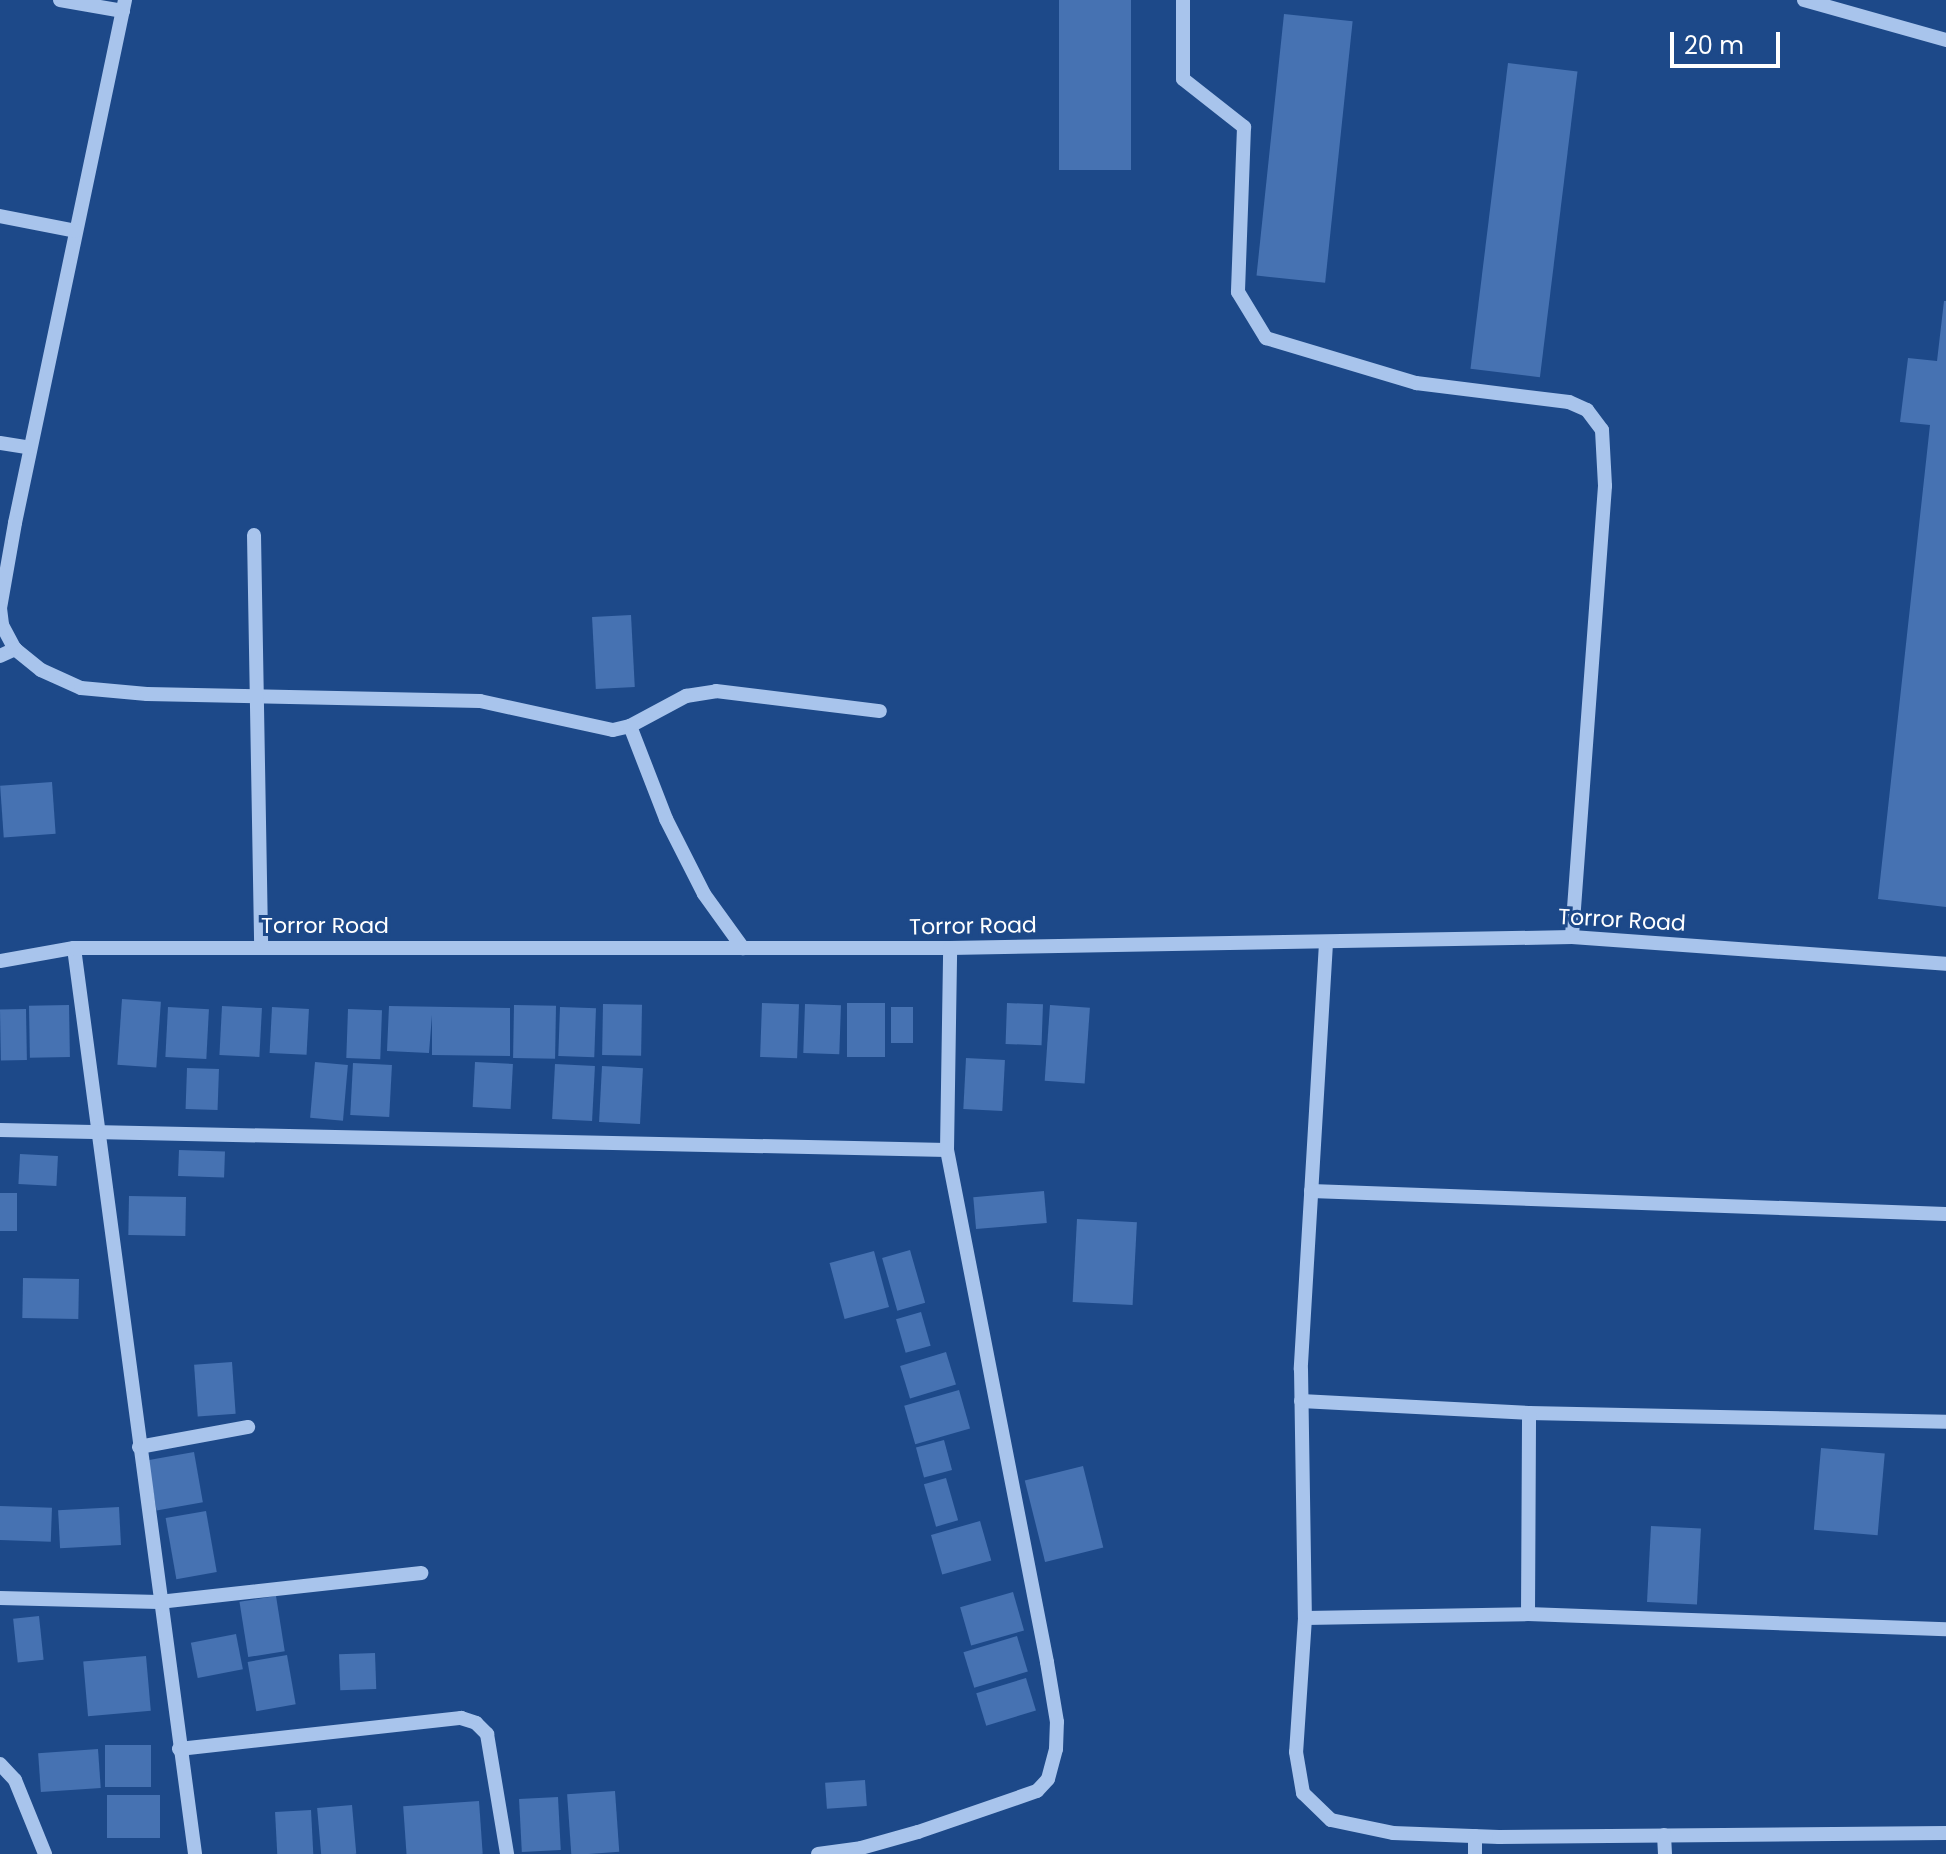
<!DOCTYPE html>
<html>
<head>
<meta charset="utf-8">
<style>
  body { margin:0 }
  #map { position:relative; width:1946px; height:1854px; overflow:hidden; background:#1d4989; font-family:Poppins,sans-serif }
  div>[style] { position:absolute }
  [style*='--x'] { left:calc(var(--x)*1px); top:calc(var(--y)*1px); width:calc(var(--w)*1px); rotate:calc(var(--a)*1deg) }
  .building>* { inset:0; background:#4672b2; transform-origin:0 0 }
  .minor>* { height:14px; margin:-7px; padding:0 7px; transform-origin:7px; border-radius:7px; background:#a8c4ec }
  span { translate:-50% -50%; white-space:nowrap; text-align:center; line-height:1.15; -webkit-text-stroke:6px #1d4989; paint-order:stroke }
  .street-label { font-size:22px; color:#fff }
  .scale { position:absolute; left:1670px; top:32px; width:110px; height:36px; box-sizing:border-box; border:4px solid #fff; border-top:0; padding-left:10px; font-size:24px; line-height:28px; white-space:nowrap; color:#fff; -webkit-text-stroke:6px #1d4989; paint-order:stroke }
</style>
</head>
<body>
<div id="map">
  <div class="building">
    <i style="left:1059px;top:0;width:72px;height:170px"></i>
    <i style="left:1284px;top:14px;width:69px;height:263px;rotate:6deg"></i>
    <i style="left:1508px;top:63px;width:70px;height:308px;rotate:7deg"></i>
    <i style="clip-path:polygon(1944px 301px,1946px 301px,1946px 907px,1878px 899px,1930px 425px,1900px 422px,1908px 358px,1937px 361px)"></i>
    <i style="left:631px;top:615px;width:72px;height:39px;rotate:87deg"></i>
    <i style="left:52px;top:782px;width:52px;height:52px;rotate:86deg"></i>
    <i style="left:122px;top:999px;width:39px;height:66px;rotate:4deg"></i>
    <i style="left:762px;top:1003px;width:37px;height:54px;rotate:2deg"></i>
    <i style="left:847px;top:1003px;width:38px;height:54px"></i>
    <i style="left:1007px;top:1003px;width:36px;height:41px;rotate:2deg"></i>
    <i style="left:603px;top:1004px;width:39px;height:51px;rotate:1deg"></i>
    <i style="left:805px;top:1004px;width:36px;height:49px;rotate:2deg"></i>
    <i style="left:69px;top:1005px;width:52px;height:40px;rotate:89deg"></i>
    <i style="left:514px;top:1005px;width:42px;height:53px;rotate:1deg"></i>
    <i style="left:1050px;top:1005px;width:40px;height:76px;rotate:4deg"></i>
    <i style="left:222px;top:1006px;width:40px;height:49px;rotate:3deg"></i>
    <i style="clip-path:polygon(389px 1006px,510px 1008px,510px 1056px,432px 1055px,432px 1015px,429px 1053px,387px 1051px)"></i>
    <i style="left:168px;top:1007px;width:41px;height:50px;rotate:3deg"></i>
    <i style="left:272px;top:1007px;width:37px;height:46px;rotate:3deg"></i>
    <i style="left:560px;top:1007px;width:36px;height:49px;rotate:2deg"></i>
    <i style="left:891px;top:1007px;width:22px;height:36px"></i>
    <i style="left:26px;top:1009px;width:51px;height:26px;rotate:89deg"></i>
    <i style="left:348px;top:1009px;width:34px;height:49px;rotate:2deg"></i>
    <i style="left:966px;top:1058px;width:39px;height:51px;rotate:3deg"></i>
    <i style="left:315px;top:1062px;width:33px;height:56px;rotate:5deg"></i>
    <i style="left:475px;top:1062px;width:38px;height:45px;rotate:3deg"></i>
    <i style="left:353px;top:1063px;width:39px;height:52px;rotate:3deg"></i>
    <i style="left:555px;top:1064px;width:40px;height:55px;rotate:3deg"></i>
    <i style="left:602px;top:1066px;width:41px;height:56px;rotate:3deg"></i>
    <i style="left:187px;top:1068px;width:32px;height:41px;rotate:2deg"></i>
    <i style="left:179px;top:1150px;width:46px;height:26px;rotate:2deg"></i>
    <i style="left:20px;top:1154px;width:38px;height:30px;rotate:3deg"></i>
    <i style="left:1044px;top:1191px;width:32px;height:71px;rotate:85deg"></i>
    <i style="left:0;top:1193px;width:17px;height:38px"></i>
    <i style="left:129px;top:1196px;width:57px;height:39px;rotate:1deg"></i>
    <i style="left:1077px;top:1219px;width:60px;height:83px;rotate:3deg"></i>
    <i style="left:910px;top:1250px;width:55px;height:29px;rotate:74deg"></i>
    <i style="left:874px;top:1251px;width:58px;height:46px;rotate:75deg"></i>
    <i style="left:23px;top:1278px;width:56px;height:40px;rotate:1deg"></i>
    <i style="left:921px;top:1312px;width:35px;height:26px;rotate:74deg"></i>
    <i style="left:946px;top:1352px;width:34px;height:48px;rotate:73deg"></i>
    <i style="left:232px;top:1362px;width:52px;height:38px;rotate:86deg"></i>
    <i style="left:959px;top:1390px;width:40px;height:57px;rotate:74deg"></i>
    <i style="left:944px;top:1440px;width:31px;height:29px;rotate:75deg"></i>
    <i style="left:1821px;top:1448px;width:64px;height:82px;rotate:5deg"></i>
    <i style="left:194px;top:1452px;width:51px;height:47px;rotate:80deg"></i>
    <i style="left:1083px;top:1466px;width:84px;height:60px;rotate:76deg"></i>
    <i style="left:946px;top:1478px;width:44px;height:23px;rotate:74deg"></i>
    <i style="left:0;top:1506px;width:52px;height:34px;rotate:2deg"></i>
    <i style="left:119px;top:1507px;width:38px;height:61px;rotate:87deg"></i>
    <i style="left:206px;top:1511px;width:62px;height:41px;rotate:80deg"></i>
    <i style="left:980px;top:1521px;width:41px;height:51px;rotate:74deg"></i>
    <i style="left:1651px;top:1526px;width:50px;height:76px;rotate:3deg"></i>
    <i style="left:1013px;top:1592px;width:40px;height:55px;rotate:74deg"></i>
    <i style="left:276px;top:1596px;width:56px;height:37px;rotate:81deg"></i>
    <i style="left:39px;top:1616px;width:44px;height:26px;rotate:84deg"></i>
    <i style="left:236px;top:1634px;width:36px;height:46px;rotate:79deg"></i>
    <i style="left:1017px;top:1636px;width:37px;height:56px;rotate:73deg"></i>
    <i style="left:375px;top:1653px;width:36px;height:36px;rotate:88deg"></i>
    <i style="left:287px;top:1655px;width:50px;height:40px;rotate:80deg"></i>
    <i style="left:146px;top:1656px;width:55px;height:63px;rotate:85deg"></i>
    <i style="left:1026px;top:1678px;width:34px;height:52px;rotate:73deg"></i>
    <i style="left:151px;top:1745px;width:42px;height:46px;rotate:90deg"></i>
    <i style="left:98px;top:1749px;width:39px;height:60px;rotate:86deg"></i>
    <i style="left:865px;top:1780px;width:26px;height:40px;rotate:86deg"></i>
    <i style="left:615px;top:1791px;width:61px;height:48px;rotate:86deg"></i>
    <i style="left:160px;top:1795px;width:43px;height:53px;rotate:90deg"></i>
    <i style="left:558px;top:1797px;width:53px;height:39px;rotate:87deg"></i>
    <i style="left:479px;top:1801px;width:53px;height:76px;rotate:86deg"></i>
    <i style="left:352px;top:1805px;width:49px;height:35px;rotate:85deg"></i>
    <i style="left:311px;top:1810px;width:44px;height:36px;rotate:87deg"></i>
  </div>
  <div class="minor">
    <i style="--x:60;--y:0;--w:64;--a:9.9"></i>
    <i style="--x:125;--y:0;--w:534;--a:101.88"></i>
    <i style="--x:15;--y:523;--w:86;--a:100"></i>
    <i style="--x:0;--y:608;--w:17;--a:83"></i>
    <i style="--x:2;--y:625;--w:27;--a:62"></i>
    <i style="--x:15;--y:649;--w:33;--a:39"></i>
    <i style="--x:41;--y:670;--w:44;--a:24.2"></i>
    <i style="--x:81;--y:688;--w:66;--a:5.2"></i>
    <i style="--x:147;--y:694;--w:333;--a:1.2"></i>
    <i style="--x:480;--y:701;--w:136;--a:12.3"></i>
    <i style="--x:613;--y:730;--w:17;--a:-13"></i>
    <i style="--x:630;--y:726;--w:64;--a:-28.2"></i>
    <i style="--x:686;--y:696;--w:30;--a:-9"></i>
    <i style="--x:716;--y:691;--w:165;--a:7"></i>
    <i style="--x:1183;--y:0;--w:79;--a:90"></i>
    <i style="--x:1183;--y:79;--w:78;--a:38.2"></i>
    <i style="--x:1244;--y:127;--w:165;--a:92.1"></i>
    <i style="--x:1238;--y:292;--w:54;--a:58.7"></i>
    <i style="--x:1266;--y:338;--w:157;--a:16.7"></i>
    <i style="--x:1416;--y:383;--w:154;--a:7.1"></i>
    <i style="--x:1569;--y:402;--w:20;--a:24"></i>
    <i style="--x:1587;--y:410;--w:25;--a:53"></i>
    <i style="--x:1602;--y:430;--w:56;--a:86.9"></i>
    <i style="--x:1605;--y:486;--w:452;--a:94.2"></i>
    <i style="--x:1804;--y:0;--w:148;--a:15.7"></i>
    <i style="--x:0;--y:216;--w:77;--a:11.2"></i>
    <i style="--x:0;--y:443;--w:30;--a:9"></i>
    <i style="--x:254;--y:535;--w:413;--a:89"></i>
    <i style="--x:0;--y:656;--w:17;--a:-25"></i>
    <i style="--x:630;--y:726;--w:100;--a:68.8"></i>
    <i style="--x:666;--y:819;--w:84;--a:63.1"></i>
    <i style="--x:704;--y:894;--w:67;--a:54.2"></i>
    <i style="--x:1326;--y:943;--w:427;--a:93.4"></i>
    <i style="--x:1301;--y:1369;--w:249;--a:89.1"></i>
    <i style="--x:1305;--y:1618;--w:134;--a:93.8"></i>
    <i style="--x:1296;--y:1752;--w:42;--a:80.3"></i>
    <i style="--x:1303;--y:1793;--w:39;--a:44"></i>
    <i style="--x:1331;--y:1820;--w:63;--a:11.8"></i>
    <i style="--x:1393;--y:1833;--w:106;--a:2.2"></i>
    <i style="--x:1499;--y:1837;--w:447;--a:-0.5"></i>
    <i style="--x:74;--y:948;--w:914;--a:82.39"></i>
    <i style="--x:0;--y:961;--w:75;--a:-10"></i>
    <i style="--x:74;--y:948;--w:876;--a:0"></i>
    <i style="--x:950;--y:948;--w:622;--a:-1.01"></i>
    <i style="--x:1572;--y:937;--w:375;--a:4.1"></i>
    <i style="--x:0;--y:1130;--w:947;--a:1.21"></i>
    <i style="--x:1311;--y:1191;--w:635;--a:2.07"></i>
    <i style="--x:1301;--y:1401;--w:228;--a:3"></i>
    <i style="--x:1529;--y:1413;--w:417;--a:1.2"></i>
    <i style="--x:139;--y:1447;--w:111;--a:-10.4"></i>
    <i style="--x:0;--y:1598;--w:159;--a:1.4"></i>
    <i style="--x:159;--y:1602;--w:264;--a:-6.3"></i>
    <i style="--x:1528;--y:1614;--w:201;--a:-89.7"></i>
    <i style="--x:1305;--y:1618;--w:223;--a:-1"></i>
    <i style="--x:1528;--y:1614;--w:418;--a:2.1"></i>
    <i style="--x:179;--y:1749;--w:284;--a:-6.3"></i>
    <i style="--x:461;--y:1718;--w:16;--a:18"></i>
    <i style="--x:476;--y:1723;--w:16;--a:45"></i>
    <i style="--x:487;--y:1734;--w:122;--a:80.5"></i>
    <i style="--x:0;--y:1764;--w:22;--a:47"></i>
    <i style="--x:15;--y:1780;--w:80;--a:67.9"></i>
    <i style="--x:1664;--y:1835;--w:19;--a:87"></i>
    <i style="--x:818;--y:1854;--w:43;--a:-7.9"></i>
    <i style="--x:861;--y:1848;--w:59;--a:-15.7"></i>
    <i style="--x:918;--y:1832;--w:126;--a:-19"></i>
    <i style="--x:1037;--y:1791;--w:16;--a:-47"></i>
    <i style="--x:1048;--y:1779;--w:31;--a:-75"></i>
    <i style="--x:1056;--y:1749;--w:27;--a:-88"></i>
    <i style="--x:1057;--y:1722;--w:61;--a:-99.5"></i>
    <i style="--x:1047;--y:1662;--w:522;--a:-101.05"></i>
    <i style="--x:947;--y:1150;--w:202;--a:-89.1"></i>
    <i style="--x:1475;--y:1854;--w:18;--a:-90"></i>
  </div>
  <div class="street-label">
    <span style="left:1622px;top:920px;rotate:3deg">Torror Road</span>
    <span style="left:325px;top:926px">Torror Road</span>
    <span style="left:973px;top:926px;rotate:-1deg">Torror Road</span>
  </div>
  <div class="scale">20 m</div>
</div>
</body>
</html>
